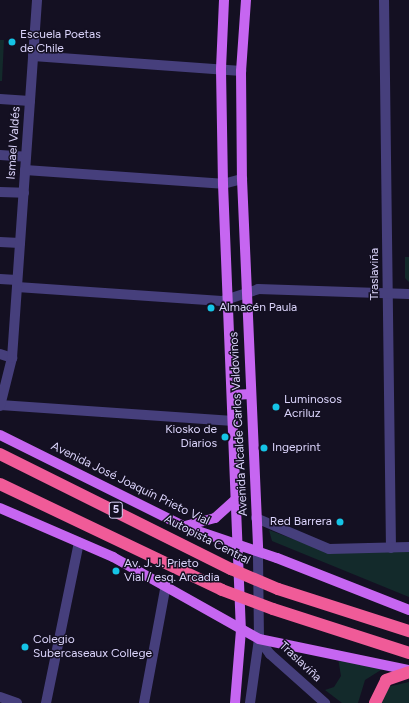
<!DOCTYPE html>
<html>
<head>
<meta charset="utf-8">
<style>
  body { margin:0 }
  #map { position:relative; width:409px; height:703px; overflow:hidden; background:#141022; font-family:Figtree,sans-serif }
  div>[style] { position:absolute }
  [style*='--x'] { left:calc(var(--x)*1px); top:calc(var(--y)*1px); width:calc(var(--w)*1px); rotate:calc(var(--a)*1deg) }
  .green>* { inset:0; background:#132a2b }
  .minor>* { height:10px; margin:-5px; padding:0 5px; transform-origin:5px; border-radius:5px; background:#463f7c }
  .major>* { height:10px; margin:-5px; padding:0 5px; transform-origin:5px; border-radius:5px; background:#c666f1 }
  .highway>* { height:12px; margin:-6px; padding:0 6px; transform-origin:6px; border-radius:6px; background:#f05b98 }
  .highway-bridge>* { height:12px; margin:-6px; padding:0 6px; transform-origin:6px; border-radius:6px; background:#f05b98 }
  .dots>* { width:11px; height:11px; translate:-50% -50%; box-sizing:border-box; border:2px solid #141022; border-radius:50% }
  span { translate:-50% -50%; white-space:nowrap; text-align:center; line-height:1.15; -webkit-text-stroke:3px #141022; paint-order:stroke }
  .shield-label span { padding:1px 3px; background:#141022; border:1px solid; border-radius:3px; -webkit-text-stroke-width:0 }
  .shield-label { font-size:11px; color:#dbd4fb; font-weight:700 }
  .poi-label { font-size:12px; color:#dbd4fb }
  .left { translate:0 -50%; text-align:left }
  .right { translate:-100% -50%; text-align:right }
  .street-label { font-size:12px; color:#dbd4fb }
</style>
</head>
<body>
<div id="map">
  <div class="green">
    <i style="clip-path:polygon(0 40px,4px 40px,2px 81px,0 81px)"></i>
    <i style="clip-path:polygon(405px 257px,409px 257px,409px 282px,405px 278px)"></i>
    <i style="clip-path:polygon(269px 530px,325px 551px,409px 549px,409px 597px,272px 541px)"></i>
    <i style="clip-path:polygon(338px 658px,384px 668px,365px 680px,358px 703px,342px 703px,325px 690px,334px 687px,341px 676px)"></i>
    <i style="clip-path:polygon(409px 682px,409px 703px,379px 703px,387px 687px)"></i>
  </div>
  <div class="minor">
    <i style="--x:384;--y:0;--w:548;--a:89.27"></i>
    <i style="--x:33;--y:56;--w:209;--a:4.1"></i>
    <i style="--x:0;--y:99;--w:30;--a:4"></i>
    <i style="--x:0;--y:155;--w:26;--a:4"></i>
    <i style="--x:25;--y:170;--w:198;--a:4"></i>
    <i style="--x:223;--y:184;--w:20;--a:-15"></i>
    <i style="--x:0;--y:192;--w:24;--a:2"></i>
    <i style="--x:0;--y:242;--w:20;--a:3"></i>
    <i style="--x:0;--y:279;--w:17;--a:3"></i>
    <i style="--x:17;--y:287;--w:205;--a:3.9"></i>
    <i style="--x:222;--y:301;--w:38;--a:-18"></i>
    <i style="--x:258;--y:289;--w:151;--a:1.9"></i>
    <i style="--x:0;--y:354;--w:13;--a:18"></i>
    <i style="--x:0;--y:405;--w:234;--a:3.9"></i>
    <i style="--x:0;--y:406;--w:49;--a:-76"></i>
    <i style="--x:12;--y:358;--w:359;--a:-86"></i>
    <i style="--x:256;--y:518;--w:79;--a:23"></i>
    <i style="--x:329;--y:549;--w:80;--a:-1.4"></i>
    <i style="--x:259;--y:639;--w:19;--a:54"></i>
    <i style="--x:270;--y:654;--w:74;--a:41.7"></i>
    <i style="--x:0;--y:697;--w:18;--a:19"></i>
    <i style="--x:46;--y:703;--w:164;--a:-78.4"></i>
    <i style="--x:144;--y:703;--w:121;--a:-79.5"></i>
    <i style="--x:250;--y:703;--w:65;--a:-82"></i>
    <i style="--x:259;--y:639;--w:88;--a:-90.7"></i>
  </div>
  <div class="major">
    <i style="--x:224;--y:0;--w:70;--a:92.5"></i>
    <i style="--x:221;--y:70;--w:114;--a:89"></i>
    <i style="--x:223;--y:184;--w:446;--a:87.7"></i>
    <i style="--x:241;--y:630;--w:73;--a:94.7"></i>
    <i style="--x:246;--y:0;--w:71;--a:94"></i>
    <i style="--x:241;--y:71;--w:108;--a:89.5"></i>
    <i style="--x:242;--y:179;--w:372;--a:87.5"></i>
    <i style="--x:232;--y:395;--w:19;--a:-3"></i>
    <i style="--x:0;--y:435;--w:204;--a:26.4"></i>
    <i style="--x:183;--y:526;--w:99;--a:18.8"></i>
    <i style="--x:277;--y:558;--w:142;--a:21.5"></i>
    <i style="--x:0;--y:508;--w:123;--a:23.4"></i>
    <i style="--x:113;--y:557;--w:167;--a:29.3"></i>
    <i style="--x:259;--y:639;--w:153;--a:11.7"></i>
    <i style="--x:185;--y:526;--w:31;--a:-15"></i>
    <i style="--x:215;--y:518;--w:28;--a:-42"></i>
  </div>
  <div class="highway">
    <i style="--x:0;--y:454;--w:258;--a:26.5"></i>
    <i style="--x:0;--y:484;--w:246;--a:25.5"></i>
    <i style="--x:278;--y:589;--w:138;--a:17.8"></i>
    <i style="--x:273;--y:609;--w:143;--a:17.9"></i>
    <i style="--x:375;--y:703;--w:25;--a:-64"></i>
    <i style="--x:386;--y:680;--w:24;--a:-19"></i>
  </div>
  <div class="highway-bridge">
    <i style="--x:231;--y:569;--w:51;--a:23.1"></i>
    <i style="--x:222;--y:590;--w:54;--a:20.4"></i>
  </div>
  <div class="dots">
    <i style="left:12px;top:42px;background:#15c4e6"></i>
    <i style="left:211px;top:308px;background:#15c4e6"></i>
    <i style="left:276px;top:407px;background:#15c4e6"></i>
    <i style="left:225px;top:437px;background:#15c4e6"></i>
    <i style="left:264px;top:448px;background:#15c4e6"></i>
    <i style="left:340px;top:522px;background:#15c4e6"></i>
    <i style="left:116px;top:571px;background:#15c4e6"></i>
    <i style="left:25px;top:647px;background:#15c4e6"></i>
  </div>
  <div class="shield-label">
    <span style="left:116px;top:510px">5</span>
  </div>
  <div class="poi-label">
    <span class="left" style="left:20px;top:42px">Escuela Poetas<br>de Chile</span>
    <span class="left" style="left:219px;top:308px">Almacén Paula</span>
    <span class="left" style="left:284px;top:407px">Luminosos<br>Acriluz</span>
    <span class="right" style="left:217px;top:437px">Kiosko de<br>Diarios</span>
    <span class="left" style="left:272px;top:448px">Ingeprint</span>
    <span class="right" style="left:332px;top:522px">Red Barrera</span>
    <span class="left" style="left:124px;top:571px">Av. J. J. Prieto<br>Vial / esq. Arcadia</span>
    <span class="left" style="left:33px;top:647px">Colegio<br>Subercaseaux College</span>
  </div>
  <div class="street-label">
    <span style="left:14px;top:143px;rotate:-86deg">Ismael Valdés</span>
    <span style="left:375px;top:274px;rotate:-90deg">Traslaviña</span>
    <span style="left:239px;top:424px;rotate:-93deg">Avenida Alcalde Carlos Valdovinos</span>
    <span style="left:130px;top:484px;rotate:26deg">Avenida José Joaquín Prieto Vial</span>
    <span style="left:207px;top:540px;rotate:27deg">Autopista Central</span>
    <span style="left:300px;top:662px;rotate:43deg">Traslaviña</span>
  </div>
</div>
</body>
</html>
